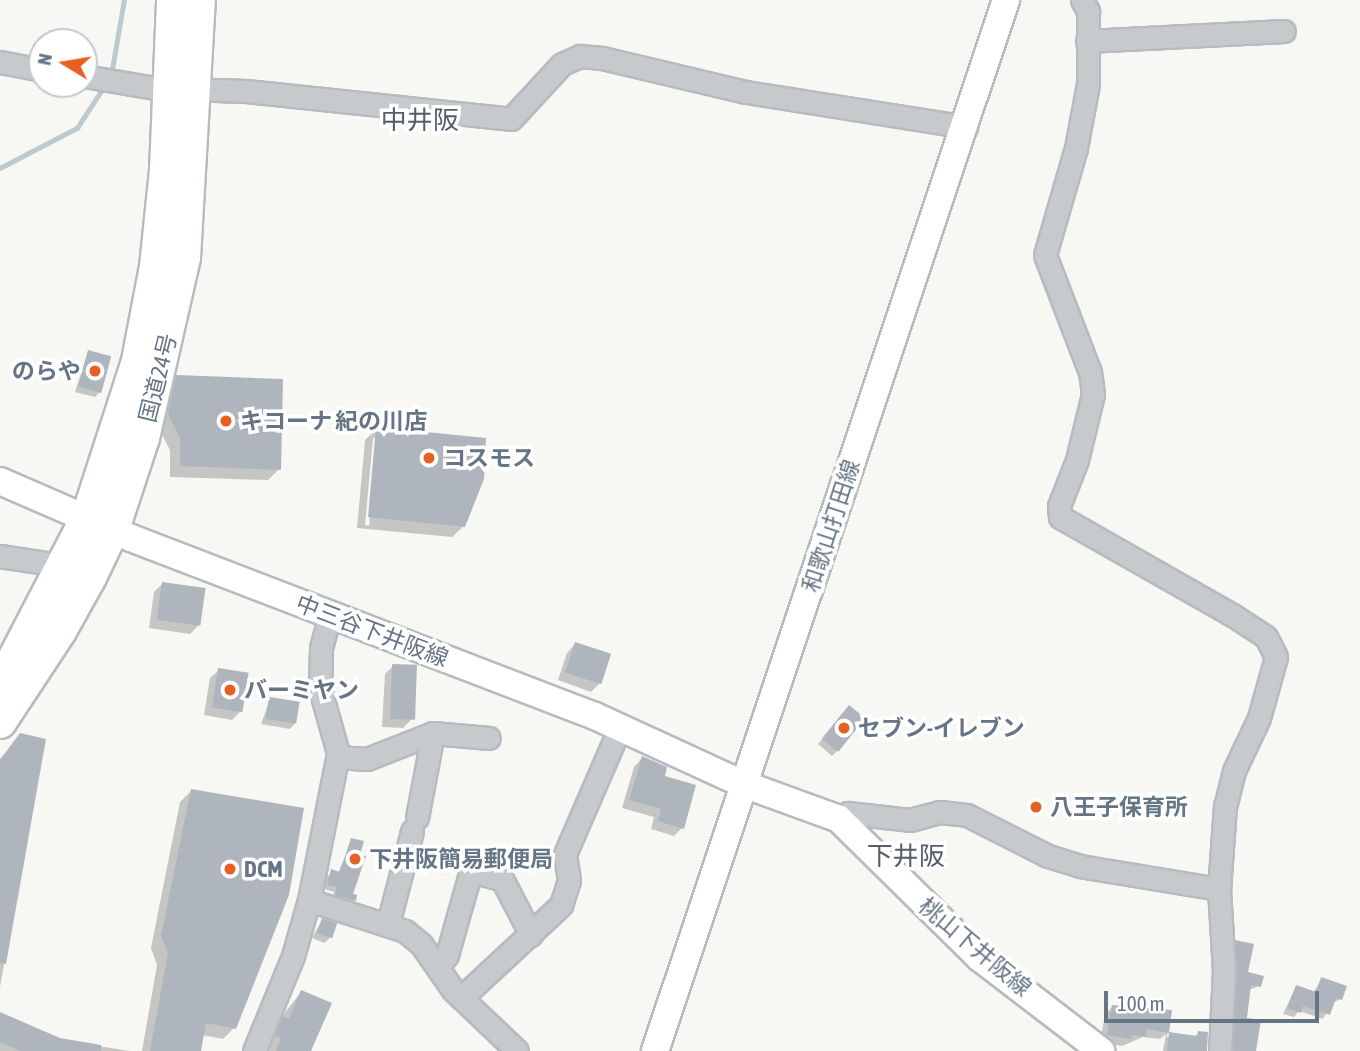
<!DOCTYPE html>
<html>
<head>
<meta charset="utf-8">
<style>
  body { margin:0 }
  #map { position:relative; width:1360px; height:1051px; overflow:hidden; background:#f7f7f4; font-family:"Asap Condensed","Noto Sans JP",sans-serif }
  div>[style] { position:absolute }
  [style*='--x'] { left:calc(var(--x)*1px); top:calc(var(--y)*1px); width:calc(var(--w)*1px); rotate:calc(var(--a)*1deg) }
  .shadow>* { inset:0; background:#0003 }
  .stream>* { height:4.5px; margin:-2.25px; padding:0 2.25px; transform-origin:2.25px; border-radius:2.25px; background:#bec9cd }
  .building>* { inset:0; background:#afb5bc; transform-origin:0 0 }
  .roads { filter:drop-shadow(2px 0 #b7bbbf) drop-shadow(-2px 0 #b7bbbf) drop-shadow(0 2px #b7bbbf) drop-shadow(0 -2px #b7bbbf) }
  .minor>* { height:21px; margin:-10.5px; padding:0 10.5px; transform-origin:10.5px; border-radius:10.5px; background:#c7cacd }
  .major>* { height:26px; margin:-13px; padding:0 13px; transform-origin:13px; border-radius:13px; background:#fff }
  .highway>* { height:32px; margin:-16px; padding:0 16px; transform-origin:16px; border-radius:16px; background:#fff }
  .dots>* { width:19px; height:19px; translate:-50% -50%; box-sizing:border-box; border:4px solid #fff; border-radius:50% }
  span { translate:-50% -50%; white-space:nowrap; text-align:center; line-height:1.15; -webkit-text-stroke:7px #fff; paint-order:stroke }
  .poi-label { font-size:23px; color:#657586; font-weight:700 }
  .right { translate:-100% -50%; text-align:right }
  .left { translate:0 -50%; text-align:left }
  .street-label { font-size:23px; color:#657586 }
  .quarter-label { font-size:26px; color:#535e6a }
  .north { position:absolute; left:28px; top:28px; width:70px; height:70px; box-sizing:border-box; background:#fff; border:2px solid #c1c8cf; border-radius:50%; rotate:281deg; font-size:19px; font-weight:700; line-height:28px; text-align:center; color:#657586 }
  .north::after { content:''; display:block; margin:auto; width:24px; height:32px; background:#e85f22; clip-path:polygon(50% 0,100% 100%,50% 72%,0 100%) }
  .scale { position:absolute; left:1104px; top:991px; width:215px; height:32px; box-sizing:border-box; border:4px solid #657586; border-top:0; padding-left:9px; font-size:21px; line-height:24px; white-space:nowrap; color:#657586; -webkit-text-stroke:5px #fff; paint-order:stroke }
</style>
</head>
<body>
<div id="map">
  <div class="shadow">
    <i style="clip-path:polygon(88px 352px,100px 392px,95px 397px,75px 392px)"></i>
    <i style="clip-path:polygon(177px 377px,279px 469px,268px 480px,170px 477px,170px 450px,158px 427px,166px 388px)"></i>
    <i style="clip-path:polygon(evenodd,377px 429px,464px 526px,452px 537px,357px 528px,365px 440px,377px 429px,373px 438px,377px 438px,369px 526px,365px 525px,373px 438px)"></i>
    <i style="clip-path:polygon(162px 584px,198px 626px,190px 634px,149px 628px,154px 592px)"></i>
    <i style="clip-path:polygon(575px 644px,600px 683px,591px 692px,558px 680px,567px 653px)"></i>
    <i style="clip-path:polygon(393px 666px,411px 720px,403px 728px,382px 727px,385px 674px)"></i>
    <i style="clip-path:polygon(219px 670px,240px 712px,232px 720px,204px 715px,210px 678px)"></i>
    <i style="clip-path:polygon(270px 699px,295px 723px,290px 729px,261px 724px)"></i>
    <i style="clip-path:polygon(844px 712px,837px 751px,832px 756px,818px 744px)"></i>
    <i style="clip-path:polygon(20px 735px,44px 741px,0 987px,0 759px)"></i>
    <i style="clip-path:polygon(642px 758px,682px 828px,674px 836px,651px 829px,654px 817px,622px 808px,634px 767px)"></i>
    <i style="clip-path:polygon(191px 791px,234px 1028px,223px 1039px,202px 1035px,199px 1051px,142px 1051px,157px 965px,151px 948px,180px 802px)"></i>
    <i style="clip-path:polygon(352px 840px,358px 856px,351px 895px,354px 900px,350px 905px,332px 899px,334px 892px,324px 889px,327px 876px,338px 873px)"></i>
    <i style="clip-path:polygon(322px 920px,330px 938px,324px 943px,312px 938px)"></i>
    <i style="clip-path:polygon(1236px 942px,1246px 973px,1259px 986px,1249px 990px,1245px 1020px,1255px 1051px,1227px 1051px,1231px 947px)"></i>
    <i style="clip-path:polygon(1322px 979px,1341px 999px,1332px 1003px,1323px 1019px,1299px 1011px,1294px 1017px,1283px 1014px,1296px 987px,1313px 993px)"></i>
    <i style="clip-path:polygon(301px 992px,310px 1051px,270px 1051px,265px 1046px,272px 1029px)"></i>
    <i style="clip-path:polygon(1112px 1007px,1170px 1012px,1167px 1037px,1194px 1037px,1199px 1033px,1205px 1051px,1163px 1051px,1166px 1034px,1160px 1039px,1143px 1037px,1122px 1046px,1100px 1042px,1105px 1015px)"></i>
    <i style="clip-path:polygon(0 1014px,60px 1040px,130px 1051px,0 1051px)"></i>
  </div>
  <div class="stream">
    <i style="--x:111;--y:75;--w:76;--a:-80.2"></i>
    <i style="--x:0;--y:168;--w:87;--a:-27.5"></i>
    <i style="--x:77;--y:128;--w:51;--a:-56.9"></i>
  </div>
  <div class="building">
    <i style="left:88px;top:350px;width:24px;height:38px;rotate:15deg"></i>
    <i style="clip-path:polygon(176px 375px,283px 379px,281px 470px,180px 466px,180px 438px,168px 415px)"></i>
    <i style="clip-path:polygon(376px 427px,486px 438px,484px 479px,465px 527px,368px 517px)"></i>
    <i style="left:162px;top:582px;width:44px;height:38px;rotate:8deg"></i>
    <i style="left:575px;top:642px;width:38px;height:32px;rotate:18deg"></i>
    <i style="left:392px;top:664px;width:25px;height:55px;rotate:2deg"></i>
    <i style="left:218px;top:668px;width:31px;height:40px;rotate:9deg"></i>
    <i style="left:269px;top:697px;width:31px;height:22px;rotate:9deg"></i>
    <i style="left:849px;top:705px;width:21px;height:43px;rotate:39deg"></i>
    <i style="clip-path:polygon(20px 733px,46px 739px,6px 964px,0 963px,0 760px)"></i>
    <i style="clip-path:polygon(642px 756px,667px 767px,665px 776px,696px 785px,684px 829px,658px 821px,661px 809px,629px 800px)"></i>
    <i style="clip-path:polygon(191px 789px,304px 808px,289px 895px,236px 1029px,206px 1023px,201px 1051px,150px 1051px,168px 953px,161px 936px)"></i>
    <i style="clip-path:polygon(351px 838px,364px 841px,360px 855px,366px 856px,353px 894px,357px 895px,356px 901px,335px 895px,337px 887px,327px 885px,331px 869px,340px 872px)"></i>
    <i style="left:322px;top:918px;width:16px;height:16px;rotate:18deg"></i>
    <i style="clip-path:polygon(1235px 940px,1254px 944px,1248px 972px,1264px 976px,1261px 987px,1251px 985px,1247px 1018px,1261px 1020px,1256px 1051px,1233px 1051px)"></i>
    <i style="clip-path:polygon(1321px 977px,1347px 986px,1342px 1000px,1336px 998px,1330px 1015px,1303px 1006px,1301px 1013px,1287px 1008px,1296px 985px,1316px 992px)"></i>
    <i style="clip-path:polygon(301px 990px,332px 1003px,311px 1051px,276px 1051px,281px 1038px,275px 1035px,283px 1016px,289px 1019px)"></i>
    <i style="clip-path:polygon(1112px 1005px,1172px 1010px,1169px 1033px,1147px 1029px,1146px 1037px,1132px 1035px,1131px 1039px,1107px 1035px)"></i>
    <i style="clip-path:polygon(0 1012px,60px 1038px,101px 1045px,101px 1051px,21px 1051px,0 1042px)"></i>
    <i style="clip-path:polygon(1198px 1031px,1208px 1032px,1207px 1051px,1167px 1051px,1169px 1032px,1197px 1036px)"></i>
  </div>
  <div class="roads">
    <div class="minor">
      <i style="--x:1082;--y:0;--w:13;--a:61"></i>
      <i style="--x:1088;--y:11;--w:73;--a:90"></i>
      <i style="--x:1088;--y:84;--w:65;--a:100.6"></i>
      <i style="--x:1076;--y:148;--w:111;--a:106.2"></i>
      <i style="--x:1045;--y:255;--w:125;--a:69"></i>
      <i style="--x:1090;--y:372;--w:22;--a:82"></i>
      <i style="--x:1093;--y:394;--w:68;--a:103.6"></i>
      <i style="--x:1077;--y:460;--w:49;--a:111.4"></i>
      <i style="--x:1059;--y:506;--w:11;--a:85"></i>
      <i style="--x:1060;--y:517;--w:200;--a:29.6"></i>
      <i style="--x:1234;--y:616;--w:38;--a:33"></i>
      <i style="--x:1266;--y:637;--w:22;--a:63"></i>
      <i style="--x:1276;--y:657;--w:63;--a:105.6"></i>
      <i style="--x:1259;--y:718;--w:59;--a:115.3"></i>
      <i style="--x:1234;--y:771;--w:36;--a:104"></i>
      <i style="--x:1225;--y:806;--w:83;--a:94.1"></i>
      <i style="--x:1219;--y:889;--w:81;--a:86.5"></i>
      <i style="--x:1224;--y:970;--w:81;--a:92.8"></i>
      <i style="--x:1087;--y:41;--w:197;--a:-2.9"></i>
      <i style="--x:0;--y:62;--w:43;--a:10.8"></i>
      <i style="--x:84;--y:76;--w:73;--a:9.5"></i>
      <i style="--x:156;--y:88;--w:90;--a:1.9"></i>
      <i style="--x:246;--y:91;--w:266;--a:6"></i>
      <i style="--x:511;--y:119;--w:75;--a:-47.2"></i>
      <i style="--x:562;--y:64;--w:20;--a:-24"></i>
      <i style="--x:580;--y:56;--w:22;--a:5"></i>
      <i style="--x:602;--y:58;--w:148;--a:13.3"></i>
      <i style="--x:746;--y:92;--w:223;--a:9"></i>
      <i style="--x:0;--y:556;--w:67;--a:8.6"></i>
      <i style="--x:433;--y:733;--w:56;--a:5.1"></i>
      <i style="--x:337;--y:757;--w:30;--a:4"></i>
      <i style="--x:367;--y:759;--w:71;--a:-21.5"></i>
      <i style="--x:433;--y:733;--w:86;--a:100.7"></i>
      <i style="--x:839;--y:819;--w:11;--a:-34"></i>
      <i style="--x:848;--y:813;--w:62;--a:6.4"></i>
      <i style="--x:910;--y:820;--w:31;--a:-15"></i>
      <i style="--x:940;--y:812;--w:27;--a:6"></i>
      <i style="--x:967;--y:815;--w:91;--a:26.8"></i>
      <i style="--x:1048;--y:856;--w:34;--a:17"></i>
      <i style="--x:1080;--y:866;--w:141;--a:9.4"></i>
      <i style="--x:309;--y:900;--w:101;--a:17.9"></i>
      <i style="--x:405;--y:931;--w:21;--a:39"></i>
      <i style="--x:421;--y:944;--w:56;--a:55.2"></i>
      <i style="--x:453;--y:990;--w:88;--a:43.6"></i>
      <i style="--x:388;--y:924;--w:96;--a:-75.5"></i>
      <i style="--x:437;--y:967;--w:16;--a:-50"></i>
      <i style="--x:447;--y:955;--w:81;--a:-74.2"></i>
      <i style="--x:469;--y:877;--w:8;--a:-40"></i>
      <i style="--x:475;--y:872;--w:28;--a:15"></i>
      <i style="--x:502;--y:879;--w:63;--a:62.6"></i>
      <i style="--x:461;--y:998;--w:137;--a:-42.9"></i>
      <i style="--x:561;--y:905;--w:26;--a:-72"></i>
      <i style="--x:569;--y:880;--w:26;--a:-99"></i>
      <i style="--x:565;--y:854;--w:138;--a:-66.6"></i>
      <i style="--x:254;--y:1051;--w:103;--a:-67.7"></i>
      <i style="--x:293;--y:956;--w:58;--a:-74.1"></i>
      <i style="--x:309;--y:900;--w:150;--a:-78.8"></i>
      <i style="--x:338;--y:753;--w:66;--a:-105.7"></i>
      <i style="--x:320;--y:689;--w:41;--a:-88.6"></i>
      <i style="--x:321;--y:648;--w:34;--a:-75"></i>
    </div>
    <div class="major">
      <i style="--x:0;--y:481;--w:143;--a:23.5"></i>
      <i style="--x:131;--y:538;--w:497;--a:21"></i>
      <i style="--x:595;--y:716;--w:163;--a:24.7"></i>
      <i style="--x:743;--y:784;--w:102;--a:20"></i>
      <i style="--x:839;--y:819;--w:198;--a:44.6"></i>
      <i style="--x:980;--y:958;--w:153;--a:37.5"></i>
      <i style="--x:655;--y:1051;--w:1108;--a:-71.53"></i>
    </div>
    <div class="highway">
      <i style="--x:0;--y:686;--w:191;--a:-62.6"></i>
      <i style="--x:88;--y:516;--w:163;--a:-72.1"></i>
      <i style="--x:138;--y:361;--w:96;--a:-79.2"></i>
      <i style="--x:156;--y:267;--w:98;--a:-84.1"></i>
      <i style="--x:166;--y:170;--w:170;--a:-87.6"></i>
      <i style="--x:0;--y:722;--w:109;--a:-56.6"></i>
      <i style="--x:60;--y:631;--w:62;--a:-60.9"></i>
      <i style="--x:90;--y:577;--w:53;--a:-64.4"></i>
      <i style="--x:113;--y:529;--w:96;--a:-71.8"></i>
      <i style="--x:143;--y:438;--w:185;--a:-77.2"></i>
      <i style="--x:184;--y:258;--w:258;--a:-86.7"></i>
    </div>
  </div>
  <div class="dots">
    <i style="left:95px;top:371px;background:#e85f22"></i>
    <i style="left:226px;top:421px;background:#e85f22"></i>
    <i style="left:429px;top:458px;background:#e85f22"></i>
    <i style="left:230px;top:690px;background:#e85f22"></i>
    <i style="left:844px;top:728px;background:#e85f22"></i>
    <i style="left:1036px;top:807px;background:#e85f22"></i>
    <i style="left:355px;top:859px;background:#e85f22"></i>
    <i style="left:230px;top:869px;background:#e85f22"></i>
  </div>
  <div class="poi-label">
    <span class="right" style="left:81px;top:371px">のらや</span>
    <span class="left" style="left:240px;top:421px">キコーナ 紀の川店</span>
    <span class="left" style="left:443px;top:458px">コスモス</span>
    <span class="left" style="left:244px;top:690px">バーミヤン</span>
    <span class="left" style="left:858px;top:728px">セブン-イレブン</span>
    <span class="left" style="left:1050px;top:807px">八王子保育所</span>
    <span class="left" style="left:369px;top:859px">下井阪簡易郵便局</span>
    <span class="left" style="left:244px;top:869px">DCM</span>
  </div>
  <div class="street-label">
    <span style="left:158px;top:378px;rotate:-76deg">国道24号</span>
    <span style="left:831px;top:526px;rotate:-72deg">和歌山打田線</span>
    <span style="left:372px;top:631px;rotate:21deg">中三谷下井阪線</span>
    <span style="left:975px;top:947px;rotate:40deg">桃山下井阪線</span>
  </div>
  <div class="quarter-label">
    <span style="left:420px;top:121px">中井阪</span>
    <span style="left:906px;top:857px">下井阪</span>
  </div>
  <div class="north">N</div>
  <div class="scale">100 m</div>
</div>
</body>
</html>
